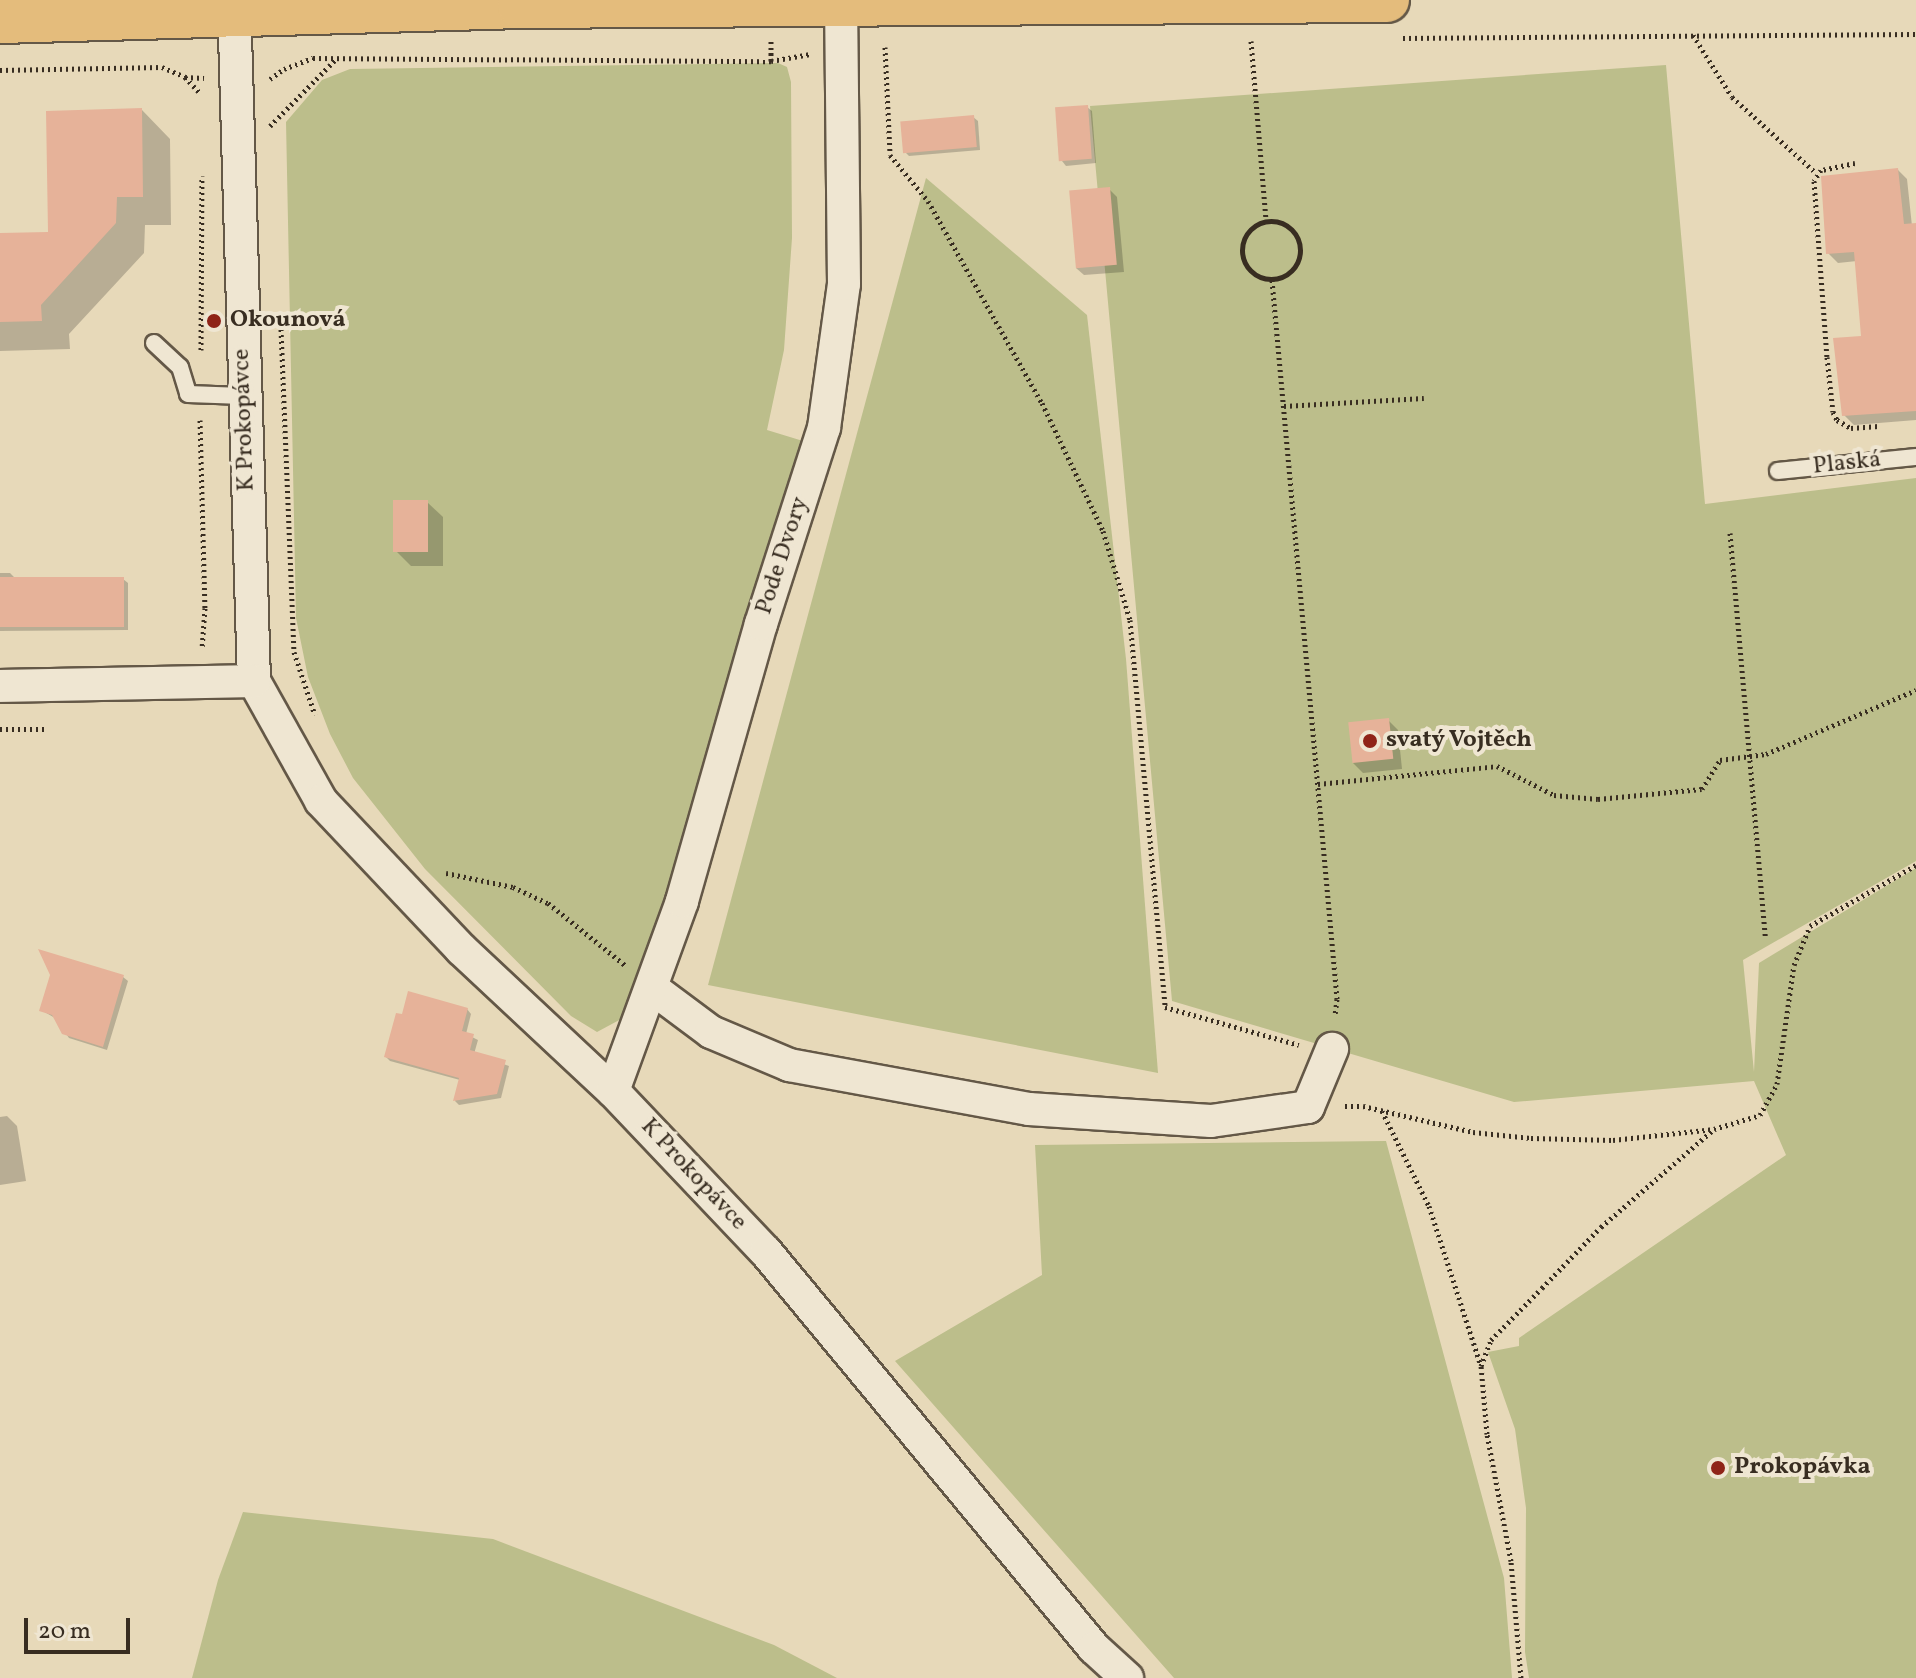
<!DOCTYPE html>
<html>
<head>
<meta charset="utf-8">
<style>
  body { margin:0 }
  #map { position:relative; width:1916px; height:1678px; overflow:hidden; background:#e7d9b9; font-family:Vollkorn,serif }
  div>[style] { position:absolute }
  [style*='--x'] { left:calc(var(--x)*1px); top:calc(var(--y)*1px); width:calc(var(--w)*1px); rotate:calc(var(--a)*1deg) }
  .green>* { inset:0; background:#bcbe8b }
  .shadow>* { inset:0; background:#0003 }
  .building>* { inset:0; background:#e6b299; transform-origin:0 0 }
  .path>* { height:5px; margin-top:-2.5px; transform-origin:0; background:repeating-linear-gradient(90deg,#382d21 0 2px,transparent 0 6px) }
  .path>.ring { margin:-2.5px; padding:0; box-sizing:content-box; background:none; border:5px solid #382d21; border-radius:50% }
  .roads { filter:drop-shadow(2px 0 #645847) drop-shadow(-2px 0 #645847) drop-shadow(0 2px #645847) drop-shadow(0 -2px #645847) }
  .service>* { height:16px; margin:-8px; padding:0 8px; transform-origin:8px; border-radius:8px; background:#efe6d2 }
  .minor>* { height:32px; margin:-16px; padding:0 16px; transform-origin:16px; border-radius:16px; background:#efe6d2 }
  .primary>* { height:44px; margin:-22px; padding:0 22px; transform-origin:22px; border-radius:22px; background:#e4bc7c }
  .dots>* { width:22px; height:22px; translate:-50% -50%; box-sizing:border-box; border:4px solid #efe6d2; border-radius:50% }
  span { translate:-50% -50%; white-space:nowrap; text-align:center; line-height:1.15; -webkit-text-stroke:8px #efe6d2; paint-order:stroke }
  .poi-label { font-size:24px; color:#382d21; font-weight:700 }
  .left { translate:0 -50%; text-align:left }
  .street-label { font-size:24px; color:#382d21 }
  .scale { position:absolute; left:24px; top:1618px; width:106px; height:36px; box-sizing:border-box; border:4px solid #382d21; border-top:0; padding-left:10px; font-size:24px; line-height:28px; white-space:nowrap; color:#382d21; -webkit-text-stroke:6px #efe6d2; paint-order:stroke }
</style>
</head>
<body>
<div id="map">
  <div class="green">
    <i style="clip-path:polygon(778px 63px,787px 67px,791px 82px,792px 238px,784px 350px,767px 430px,803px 441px,641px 981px,623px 1018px,597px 1032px,571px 1016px,425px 869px,353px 778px,330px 734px,308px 677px,296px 618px,286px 122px,322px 80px,350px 69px)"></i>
    <i style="clip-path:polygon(1666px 65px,1705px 504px,1916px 478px,1916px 861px,1743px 960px,1754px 1072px,1759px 963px,1916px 868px,1916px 1678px,1529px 1678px,1525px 1652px,1526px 1508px,1515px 1429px,1488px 1352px,1519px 1346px,1519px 1338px,1786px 1155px,1754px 1081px,1514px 1102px,1172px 1001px,1090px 106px)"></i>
    <i style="clip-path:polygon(926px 178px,1087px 315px,1126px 659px,1158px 1073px,708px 985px)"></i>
    <i style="clip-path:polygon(1386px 1141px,1504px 1578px,1512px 1678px,1174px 1678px,895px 1361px,1042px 1275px,1035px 1145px)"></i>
    <i style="clip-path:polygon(243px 1512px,493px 1539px,774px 1645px,837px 1678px,192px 1678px,218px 1580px)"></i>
  </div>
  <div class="shadow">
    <i style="clip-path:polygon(1087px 107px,1092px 111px,1096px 163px,1066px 166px,1062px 161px)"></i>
    <i style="clip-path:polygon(142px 110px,170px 139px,171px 225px,145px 225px,144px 253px,69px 334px,70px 349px,0 351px,0 235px,51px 234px)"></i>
    <i style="clip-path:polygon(973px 117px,978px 121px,980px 150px,909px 156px,905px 152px)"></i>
    <i style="clip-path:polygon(1898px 170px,1907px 179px,1912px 226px,1916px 225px,1916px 420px,1854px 425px,1844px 415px,1863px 337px,1857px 261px,1838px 263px,1828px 253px)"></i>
    <i style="clip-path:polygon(1109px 189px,1117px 197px,1124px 272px,1084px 275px,1076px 268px)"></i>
    <i style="clip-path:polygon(427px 502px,443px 517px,443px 566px,411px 566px,396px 551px)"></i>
    <i style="clip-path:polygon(0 573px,10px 573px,15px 578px,123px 579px,128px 583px,128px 630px,0 631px)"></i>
    <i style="clip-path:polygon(1388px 720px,1398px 730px,1402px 769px,1363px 773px,1353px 763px,1352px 723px)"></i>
    <i style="clip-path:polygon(123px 977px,128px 981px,107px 1050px,69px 1038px,55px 1018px,41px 1010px)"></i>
    <i style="clip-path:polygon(467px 1009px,471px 1014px,466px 1034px,478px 1040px,474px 1054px,509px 1066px,501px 1098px,459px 1105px,455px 1101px,460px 1080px,390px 1061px,386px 1057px)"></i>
    <i style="clip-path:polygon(7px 1116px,17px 1126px,26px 1181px,0 1185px,0 1117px)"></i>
  </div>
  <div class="building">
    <i style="left:1088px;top:105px;width:54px;height:33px;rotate:86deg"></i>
    <i style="clip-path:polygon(142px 108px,143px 197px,117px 197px,116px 223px,41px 305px,42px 321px,0 322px,0 233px,48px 232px,46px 111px)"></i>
    <i style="left:974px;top:115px;width:32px;height:74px;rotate:85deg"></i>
    <i style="clip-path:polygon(1898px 168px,1904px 224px,1916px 223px,1916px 411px,1842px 416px,1833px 338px,1861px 336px,1854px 252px,1826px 254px,1821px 176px)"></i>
    <i style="left:1110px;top:187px;width:78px;height:41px;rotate:85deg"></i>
    <i style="left:393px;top:500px;width:35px;height:52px"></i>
    <i style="left:0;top:577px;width:124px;height:50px"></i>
    <i style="left:1389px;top:718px;width:41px;height:41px;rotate:84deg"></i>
    <i style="clip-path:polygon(38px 949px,124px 975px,103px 1047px,62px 1034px,52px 1015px,39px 1011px,50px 975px)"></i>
    <i style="clip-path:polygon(408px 991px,468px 1008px,462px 1031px,474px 1034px,470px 1050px,506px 1060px,497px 1094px,453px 1101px,459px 1078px,384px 1057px,396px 1013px,402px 1014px)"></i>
  </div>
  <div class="path">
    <i style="--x:1693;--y:35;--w:73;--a:57.8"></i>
    <i style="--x:1732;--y:97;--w:113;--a:42.1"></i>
    <i style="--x:1403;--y:38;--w:513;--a:-0.45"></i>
    <i style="--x:771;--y:41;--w:20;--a:90"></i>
    <i style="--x:1251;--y:41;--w:181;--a:85.2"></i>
    <i style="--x:885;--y:47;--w:108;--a:87.3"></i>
    <i style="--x:890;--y:155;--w:60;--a:50.4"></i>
    <i style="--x:928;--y:201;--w:232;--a:60.6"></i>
    <i style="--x:1042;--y:403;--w:142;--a:64.5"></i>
    <i style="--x:1103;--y:531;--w:93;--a:73.1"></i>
    <i style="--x:1130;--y:620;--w:389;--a:84.8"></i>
    <i style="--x:1165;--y:1007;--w:139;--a:15.8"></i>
    <i style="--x:0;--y:70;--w:162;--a:-1.1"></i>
    <i style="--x:162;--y:67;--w:25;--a:23"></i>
    <i style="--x:185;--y:77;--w:23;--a:47"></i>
    <i style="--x:185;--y:77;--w:19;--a:3"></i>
    <i style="--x:270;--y:79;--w:17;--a:-36"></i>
    <i style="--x:284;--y:69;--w:31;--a:-21"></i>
    <i style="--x:313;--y:58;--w:458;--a:0.4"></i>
    <i style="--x:771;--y:61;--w:40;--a:-10"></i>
    <i style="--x:270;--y:126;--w:94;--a:-45.4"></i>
    <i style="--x:1855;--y:163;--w:35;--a:168"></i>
    <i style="--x:1821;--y:170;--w:13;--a:122"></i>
    <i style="--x:1814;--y:181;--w:176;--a:85.8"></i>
    <i style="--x:1827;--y:357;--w:55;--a:83.8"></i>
    <i style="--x:1833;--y:412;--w:9;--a:63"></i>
    <i style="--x:1837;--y:420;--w:16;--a:30"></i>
    <i style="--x:1851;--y:428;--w:28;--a:-4"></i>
    <i class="ring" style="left:1242px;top:221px;width:53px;height:53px"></i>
    <i style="--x:1272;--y:280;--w:722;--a:84.83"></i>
    <i style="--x:1337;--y:999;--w:17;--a:97"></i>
    <i style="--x:281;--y:329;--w:323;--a:87.7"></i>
    <i style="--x:294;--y:652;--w:66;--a:71.6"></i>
    <i style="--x:201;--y:350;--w:174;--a:-89.7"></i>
    <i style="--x:1284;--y:406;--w:140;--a:-3.3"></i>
    <i style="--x:200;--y:420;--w:188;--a:88.5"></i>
    <i style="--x:205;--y:608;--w:41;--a:94.2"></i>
    <i style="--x:1730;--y:533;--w:405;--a:85"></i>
    <i style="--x:0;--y:729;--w:44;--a:0"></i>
    <i style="--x:1318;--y:784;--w:180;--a:-5.7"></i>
    <i style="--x:1497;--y:766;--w:64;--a:27"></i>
    <i style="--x:1554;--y:795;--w:44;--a:5.2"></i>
    <i style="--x:1598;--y:799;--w:104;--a:-5.5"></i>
    <i style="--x:1702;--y:789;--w:34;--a:-58"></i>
    <i style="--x:1720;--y:760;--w:46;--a:-7.4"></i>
    <i style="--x:1766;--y:754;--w:163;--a:-23.1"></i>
    <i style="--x:446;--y:873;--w:68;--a:11.8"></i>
    <i style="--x:513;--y:887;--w:38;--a:25"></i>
    <i style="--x:548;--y:903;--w:100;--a:38.9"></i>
    <i style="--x:1345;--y:1106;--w:18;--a:0"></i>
    <i style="--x:1363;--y:1106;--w:113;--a:13.3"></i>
    <i style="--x:1473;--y:1132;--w:58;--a:5.9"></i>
    <i style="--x:1531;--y:1138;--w:82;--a:1.4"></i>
    <i style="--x:1613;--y:1140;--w:102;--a:-6.2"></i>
    <i style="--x:1714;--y:1129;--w:48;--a:-16.9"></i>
    <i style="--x:1760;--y:1115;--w:35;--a:-61"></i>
    <i style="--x:1777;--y:1084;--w:120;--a:-81.9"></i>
    <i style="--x:1794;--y:965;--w:42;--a:-67.7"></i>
    <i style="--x:1810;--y:926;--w:122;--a:-29.9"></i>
    <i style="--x:1382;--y:1111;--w:106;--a:63.7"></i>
    <i style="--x:1429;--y:1206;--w:168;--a:72"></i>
    <i style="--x:1521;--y:1678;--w:117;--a:-94.9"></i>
    <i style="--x:1511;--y:1561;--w:129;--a:-100.7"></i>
    <i style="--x:1487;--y:1434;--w:68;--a:-95"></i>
    <i style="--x:1481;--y:1366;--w:28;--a:-69"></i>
    <i style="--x:1491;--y:1340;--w:73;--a:-45.6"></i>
    <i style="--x:1542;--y:1288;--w:85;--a:-46"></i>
    <i style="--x:1601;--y:1227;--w:148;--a:-40.9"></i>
  </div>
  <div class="roads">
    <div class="service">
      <i style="--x:154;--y:343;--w:35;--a:43"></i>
      <i style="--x:180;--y:367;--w:28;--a:73"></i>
      <i style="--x:188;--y:394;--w:55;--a:2.1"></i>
      <i style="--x:1778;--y:471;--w:139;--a:-5.8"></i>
    </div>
    <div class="minor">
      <i style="--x:234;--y:0;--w:681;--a:88.32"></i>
      <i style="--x:254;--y:681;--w:137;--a:60.8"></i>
      <i style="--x:321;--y:801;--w:204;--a:46.6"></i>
      <i style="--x:461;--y:949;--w:208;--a:43.1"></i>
      <i style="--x:613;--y:1091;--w:222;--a:46.5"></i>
      <i style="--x:766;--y:1252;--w:514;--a:50.37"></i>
      <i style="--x:1094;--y:1648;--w:45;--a:42.3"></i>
      <i style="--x:0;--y:686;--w:254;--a:-1.1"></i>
      <i style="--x:652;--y:988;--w:74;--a:36.7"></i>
      <i style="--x:711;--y:1032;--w:85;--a:22.9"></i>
      <i style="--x:789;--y:1065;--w:244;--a:10.4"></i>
      <i style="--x:1029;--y:1109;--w:182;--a:3.8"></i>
      <i style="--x:1211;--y:1121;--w:98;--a:-8.2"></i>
      <i style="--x:1308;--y:1107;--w:63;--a:-67.5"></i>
      <i style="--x:613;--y:1091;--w:202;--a:-70"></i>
      <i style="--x:682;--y:901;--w:288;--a:-74.1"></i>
      <i style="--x:761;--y:624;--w:206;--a:-72.2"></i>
      <i style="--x:824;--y:428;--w:145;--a:-82.1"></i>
      <i style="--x:844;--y:284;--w:281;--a:-90.6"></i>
    </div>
    <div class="primary">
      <i style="--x:0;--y:21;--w:520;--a:-1.65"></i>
      <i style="--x:520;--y:6;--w:867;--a:-0.4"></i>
    </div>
  </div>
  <div class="dots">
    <i style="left:214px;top:321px;background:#8f2418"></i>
    <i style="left:1370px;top:741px;background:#8f2418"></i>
    <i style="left:1718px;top:1468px;background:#8f2418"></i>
  </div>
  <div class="poi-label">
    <span class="left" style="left:230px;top:321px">Okounová</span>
    <span class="left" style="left:1386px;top:741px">svatý Vojtěch</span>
    <span class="left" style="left:1734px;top:1468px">Prokopávka</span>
  </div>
  <div class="street-label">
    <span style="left:245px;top:420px;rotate:-92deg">K Prokopávce</span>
    <span style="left:1847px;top:464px;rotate:-6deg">Plaská</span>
    <span style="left:783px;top:556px;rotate:-72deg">Pode Dvory</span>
    <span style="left:693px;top:1175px;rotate:47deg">K Prokopávce</span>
  </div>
  <div class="scale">20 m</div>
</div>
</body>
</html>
